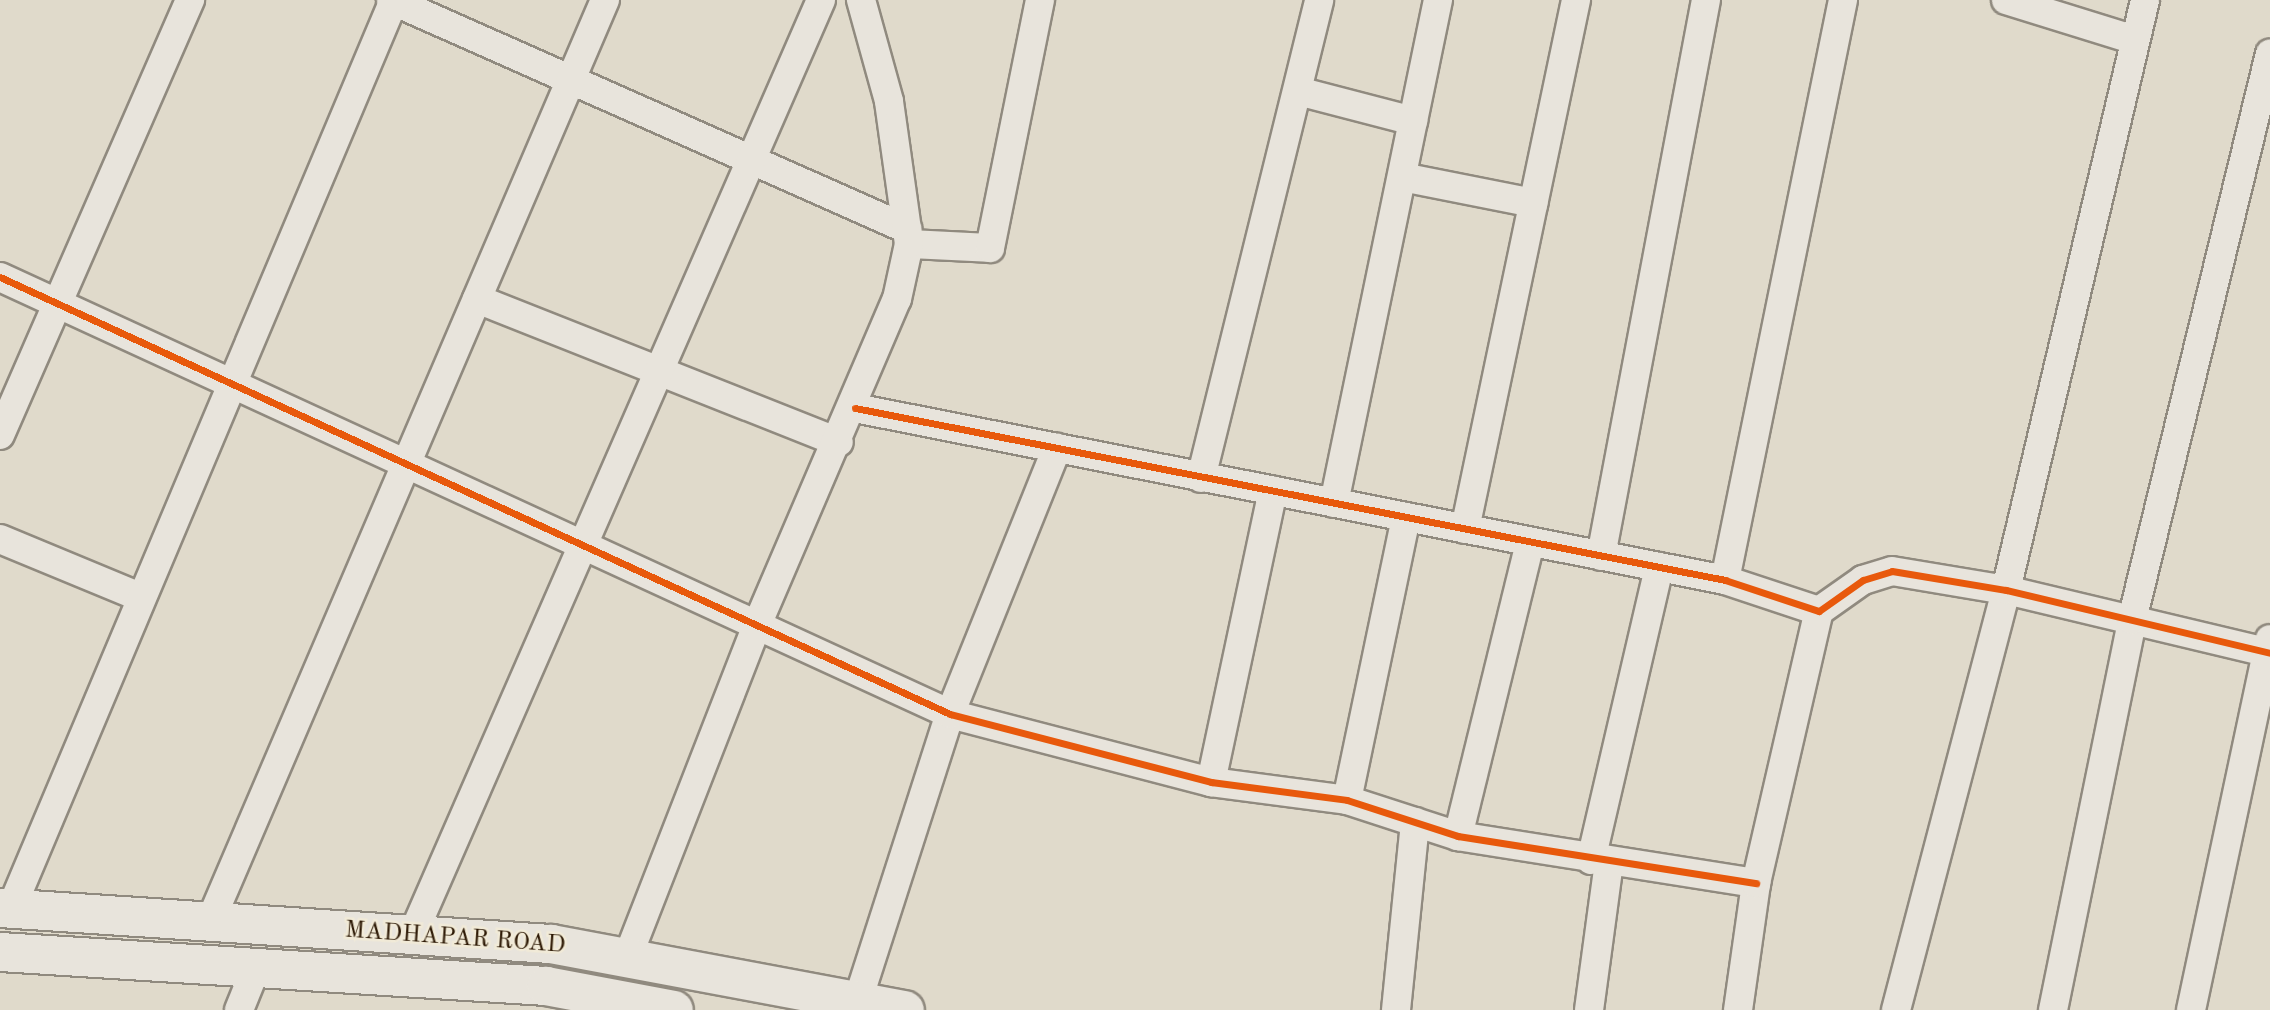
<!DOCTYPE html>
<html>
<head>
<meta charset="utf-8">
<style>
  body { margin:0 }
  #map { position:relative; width:2270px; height:1010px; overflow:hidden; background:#e0dacb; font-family:"Old Standard TT",serif }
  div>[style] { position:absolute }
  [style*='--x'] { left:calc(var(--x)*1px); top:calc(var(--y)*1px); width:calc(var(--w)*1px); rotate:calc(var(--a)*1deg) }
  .roads { filter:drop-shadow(2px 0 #908a7f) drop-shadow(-2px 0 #908a7f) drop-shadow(0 2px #908a7f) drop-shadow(0 -2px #908a7f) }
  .minor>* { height:28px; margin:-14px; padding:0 14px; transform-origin:14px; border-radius:14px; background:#e8e4dc }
  .secondary>* { height:38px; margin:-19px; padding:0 19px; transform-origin:19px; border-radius:19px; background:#e8e4dc }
  .cycleway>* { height:7px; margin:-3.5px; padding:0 3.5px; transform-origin:3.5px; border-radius:3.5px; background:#e8590c }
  span { translate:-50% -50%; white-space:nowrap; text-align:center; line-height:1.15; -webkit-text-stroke:5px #f1ead7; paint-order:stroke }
  .street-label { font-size:24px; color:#2d1905 }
</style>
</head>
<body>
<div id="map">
  <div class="roads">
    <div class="minor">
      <i style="--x:391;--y:0;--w:565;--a:23.93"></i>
      <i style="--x:2006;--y:0;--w:135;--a:17.2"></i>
      <i style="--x:1298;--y:91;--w:119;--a:14.6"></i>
      <i style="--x:1402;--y:177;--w:134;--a:11.2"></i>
      <i style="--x:909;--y:244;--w:81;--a:2.8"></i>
      <i style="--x:990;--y:248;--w:253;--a:-78.6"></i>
      <i style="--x:0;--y:277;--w:1046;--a:24.7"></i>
      <i style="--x:950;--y:714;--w:270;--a:14.6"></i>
      <i style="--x:1211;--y:782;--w:137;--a:7.5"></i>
      <i style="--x:1347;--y:800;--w:117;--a:18"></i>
      <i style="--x:1458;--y:836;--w:302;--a:9"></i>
      <i style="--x:477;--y:299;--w:389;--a:21.6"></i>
      <i style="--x:855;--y:408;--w:887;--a:11.18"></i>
      <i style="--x:1725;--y:580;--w:99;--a:18.3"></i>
      <i style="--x:1819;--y:611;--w:54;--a:-35.2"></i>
      <i style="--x:1863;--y:580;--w:30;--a:-17"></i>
      <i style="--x:1892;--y:571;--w:116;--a:9.5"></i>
      <i style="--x:2006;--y:590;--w:271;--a:13.4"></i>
      <i style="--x:0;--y:435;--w:475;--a:-66.4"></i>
      <i style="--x:1201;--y:478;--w:492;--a:-76.1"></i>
      <i style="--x:1334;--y:503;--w:514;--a:-78.32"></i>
      <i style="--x:1465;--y:529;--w:541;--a:-78.15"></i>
      <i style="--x:0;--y:539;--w:152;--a:22.5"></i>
      <i style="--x:1601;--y:556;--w:566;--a:-79.31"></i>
      <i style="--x:1725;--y:580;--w:592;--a:-78.5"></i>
      <i style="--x:1211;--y:782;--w:298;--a:-78"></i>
      <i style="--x:1347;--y:800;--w:289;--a:-78.2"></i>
      <i style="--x:1458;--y:836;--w:303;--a:-76.2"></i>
      <i style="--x:1591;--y:860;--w:301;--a:-76.9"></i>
      <i style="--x:11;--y:909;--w:986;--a:-67.15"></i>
      <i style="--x:210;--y:922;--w:1003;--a:-66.81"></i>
      <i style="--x:413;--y:934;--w:1019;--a:-66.4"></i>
      <i style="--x:628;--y:956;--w:355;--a:-68.7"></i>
      <i style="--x:757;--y:625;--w:355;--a:-66.8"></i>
      <i style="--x:897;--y:299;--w:56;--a:-77.7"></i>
      <i style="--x:909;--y:244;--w:144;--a:-98"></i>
      <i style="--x:889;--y:101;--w:105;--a:-105.5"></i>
      <i style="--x:858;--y:1000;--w:300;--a:-72.2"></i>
      <i style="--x:950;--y:714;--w:287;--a:-68.1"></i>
      <i style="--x:239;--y:1010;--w:45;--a:-68"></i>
      <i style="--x:1396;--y:1010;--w:189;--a:-84.2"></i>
      <i style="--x:1589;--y:1010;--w:149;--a:-82.3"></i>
      <i style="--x:1738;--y:1010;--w:128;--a:-81.9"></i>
      <i style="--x:1756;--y:883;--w:279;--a:-77"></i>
      <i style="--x:1896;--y:1010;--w:434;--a:-75.3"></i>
      <i style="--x:2006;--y:590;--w:606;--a:-76.74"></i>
      <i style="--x:2053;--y:1010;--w:398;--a:-78.5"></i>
      <i style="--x:2132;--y:620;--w:583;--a:-76.3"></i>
      <i style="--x:2191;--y:1010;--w:379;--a:-78"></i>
    </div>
    <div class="secondary">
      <i style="--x:0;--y:908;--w:552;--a:3.74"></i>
      <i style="--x:551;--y:944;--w:360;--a:10.6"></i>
      <i style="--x:0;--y:952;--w:547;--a:3.56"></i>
      <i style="--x:546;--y:986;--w:130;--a:10.6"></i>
    </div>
  </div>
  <div class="cycleway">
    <i style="--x:0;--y:277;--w:1046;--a:24.7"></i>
    <i style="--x:950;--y:714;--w:270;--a:14.6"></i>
    <i style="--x:1211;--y:782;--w:137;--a:7.5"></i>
    <i style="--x:1347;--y:800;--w:117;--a:18"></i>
    <i style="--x:1458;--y:836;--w:302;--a:9"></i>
    <i style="--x:855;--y:408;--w:887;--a:11.18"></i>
    <i style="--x:1725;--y:580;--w:99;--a:18.3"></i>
    <i style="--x:1819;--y:611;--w:54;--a:-35.2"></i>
    <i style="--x:1863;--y:580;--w:30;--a:-17"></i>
    <i style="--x:1892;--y:571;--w:116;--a:9.5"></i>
    <i style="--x:2006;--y:590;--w:271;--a:13.4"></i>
  </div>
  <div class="street-label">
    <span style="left:455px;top:939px;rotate:4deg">MADHAPAR ROAD</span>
  </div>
</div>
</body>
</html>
